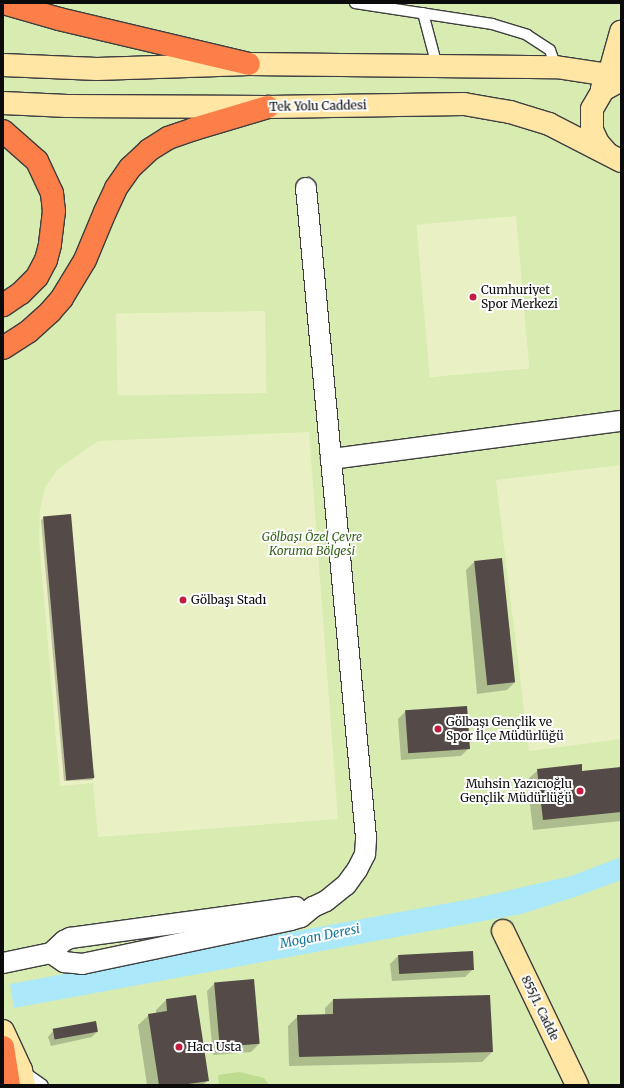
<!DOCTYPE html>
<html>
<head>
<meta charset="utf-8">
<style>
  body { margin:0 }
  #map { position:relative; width:624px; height:1088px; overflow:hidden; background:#fff7e9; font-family:Merriweather,serif }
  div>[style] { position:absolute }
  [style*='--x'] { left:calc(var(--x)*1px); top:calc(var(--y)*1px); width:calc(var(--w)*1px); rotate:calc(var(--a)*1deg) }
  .green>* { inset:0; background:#d8ebb1; transform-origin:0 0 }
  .forest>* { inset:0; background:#bedc90 }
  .pitch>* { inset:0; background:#e9f1c4; transform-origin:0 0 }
  .water>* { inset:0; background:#abe8f9 }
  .shadow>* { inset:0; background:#0003; transform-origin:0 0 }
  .building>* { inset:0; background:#544a47; transform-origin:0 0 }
  .roads { filter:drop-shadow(1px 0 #3e3e3e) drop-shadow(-1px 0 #3e3e3e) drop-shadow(0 1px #3e3e3e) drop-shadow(0 -1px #3e3e3e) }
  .lane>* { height:10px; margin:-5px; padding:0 5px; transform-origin:5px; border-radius:5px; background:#fff }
  .street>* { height:20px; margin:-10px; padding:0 10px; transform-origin:10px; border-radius:10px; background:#fff }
  .secondary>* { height:22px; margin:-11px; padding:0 11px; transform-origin:11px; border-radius:11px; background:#ffe6a4 }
  .highway>* { height:22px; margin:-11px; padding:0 11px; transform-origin:11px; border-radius:11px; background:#fc7f4a }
  .dots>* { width:11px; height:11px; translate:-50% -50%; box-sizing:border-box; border:2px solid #fff; border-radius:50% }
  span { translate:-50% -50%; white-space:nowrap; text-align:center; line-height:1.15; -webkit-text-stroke:4px #fff; paint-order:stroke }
  .street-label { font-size:12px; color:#0b0b0b }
  .poi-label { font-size:12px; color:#0b0b0b }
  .left { translate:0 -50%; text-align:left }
  .right { translate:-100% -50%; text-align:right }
  .park-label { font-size:12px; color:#356519; font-style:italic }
  .water-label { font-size:13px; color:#0f79a2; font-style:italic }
  .frame { position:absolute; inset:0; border:4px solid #0b0b0b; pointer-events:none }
</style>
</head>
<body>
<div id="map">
  <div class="green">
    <i style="left:3px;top:3px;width:618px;height:1082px"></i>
  </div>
  <div class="forest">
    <i style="clip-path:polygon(239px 1072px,264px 1078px,269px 1085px,219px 1085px,218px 1075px)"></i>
  </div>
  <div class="pitch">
    <i style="left:516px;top:216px;width:153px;height:100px;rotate:85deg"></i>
    <i style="left:265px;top:311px;width:82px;height:149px;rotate:89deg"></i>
    <i style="clip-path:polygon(309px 432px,338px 819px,98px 837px,93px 783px,60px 786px,39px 539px,40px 510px,45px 487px,58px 469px,98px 441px)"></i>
    <i style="clip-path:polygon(621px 465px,621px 739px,529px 751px,496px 480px)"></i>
  </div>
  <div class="water">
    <i style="clip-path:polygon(621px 857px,621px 880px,578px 896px,521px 914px,14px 1008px,10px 984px,476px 898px,571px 876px)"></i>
  </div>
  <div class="shadow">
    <i style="clip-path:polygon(43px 518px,95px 777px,92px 780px,64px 781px,41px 520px)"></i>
    <i style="clip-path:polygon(474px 562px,515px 682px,507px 690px,477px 694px,466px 570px)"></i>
    <i style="clip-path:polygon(406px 711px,469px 748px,461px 756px,401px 760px,398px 719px)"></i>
    <i style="clip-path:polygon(621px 768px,621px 821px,533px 830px,527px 780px,538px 770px,582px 772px)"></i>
    <i style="clip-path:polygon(398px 956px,473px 969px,465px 977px,392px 981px,390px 964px)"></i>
    <i style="clip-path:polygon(215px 983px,259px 1044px,251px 1052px,213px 1055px,207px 991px)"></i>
    <i style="clip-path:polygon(166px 1000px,208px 1080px,203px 1085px,147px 1085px,138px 1025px,149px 1015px,156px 1013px,156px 1010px)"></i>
    <i style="clip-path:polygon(333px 1000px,491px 1012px,492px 1052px,482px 1062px,289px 1066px,288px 1026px,298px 1016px,325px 1015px,325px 1008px)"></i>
    <i style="clip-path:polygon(95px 1022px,97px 1032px,92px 1037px,51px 1046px,48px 1037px,53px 1031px)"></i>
    <i style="left:284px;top:1084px;width:16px;height:1px"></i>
  </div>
  <div class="building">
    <i style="left:71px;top:514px;width:265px;height:28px;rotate:85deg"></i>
    <i style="left:502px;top:558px;width:125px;height:28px;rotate:84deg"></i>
    <i style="left:467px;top:706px;width:43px;height:62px;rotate:86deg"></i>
    <i style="clip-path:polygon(582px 764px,582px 771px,621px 767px,621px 812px,543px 820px,537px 769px)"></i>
    <i style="left:473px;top:951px;width:19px;height:75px;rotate:87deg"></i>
    <i style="left:254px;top:979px;width:65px;height:40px;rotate:85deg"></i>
    <i style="clip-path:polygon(196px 995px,209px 1081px,181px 1085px,159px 1085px,148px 1014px,167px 1011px,166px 999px)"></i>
    <i style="clip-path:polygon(490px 995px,493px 1052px,299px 1057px,297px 1015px,333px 1014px,333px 999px)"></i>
    <i style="left:96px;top:1021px;width:11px;height:44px;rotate:80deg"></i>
  </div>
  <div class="roads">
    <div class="lane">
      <i style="--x:355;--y:3;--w:139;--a:8.7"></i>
      <i style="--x:492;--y:24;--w:37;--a:17"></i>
      <i style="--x:527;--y:35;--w:27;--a:33"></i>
      <i style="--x:550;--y:50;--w:18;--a:71"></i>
      <i style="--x:423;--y:13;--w:55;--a:75.2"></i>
      <i style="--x:23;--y:1071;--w:24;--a:35"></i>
    </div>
    <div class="street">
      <i style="--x:331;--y:459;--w:292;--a:-7.5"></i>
      <i style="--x:51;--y:953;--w:16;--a:35"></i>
      <i style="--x:64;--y:962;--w:18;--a:6"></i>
      <i style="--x:82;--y:964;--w:214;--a:-11.9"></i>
      <i style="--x:291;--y:920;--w:10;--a:-17"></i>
      <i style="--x:301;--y:917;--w:16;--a:-40"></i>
      <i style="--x:313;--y:907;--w:14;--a:-25"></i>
      <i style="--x:326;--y:901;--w:26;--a:-39"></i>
      <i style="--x:346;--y:885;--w:19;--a:-54"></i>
      <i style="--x:357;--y:870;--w:18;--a:-63"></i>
      <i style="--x:365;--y:854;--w:16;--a:-86"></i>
      <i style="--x:366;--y:838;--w:653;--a:-95.27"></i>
      <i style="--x:3;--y:963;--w:49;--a:-11.8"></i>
      <i style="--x:51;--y:953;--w:18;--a:-43"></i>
      <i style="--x:64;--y:941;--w:7;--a:-27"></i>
      <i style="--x:70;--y:938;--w:228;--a:-7.8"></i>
    </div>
    <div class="secondary">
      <i style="--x:3;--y:65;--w:94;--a:2.4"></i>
      <i style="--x:97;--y:69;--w:152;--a:-1.9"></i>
      <i style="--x:249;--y:64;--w:307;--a:0.6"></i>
      <i style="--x:556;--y:67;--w:66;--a:8.7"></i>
      <i style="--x:602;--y:88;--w:15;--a:-62"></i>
      <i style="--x:609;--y:75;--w:45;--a:-74.4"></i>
      <i style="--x:3;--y:103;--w:64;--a:2.7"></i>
      <i style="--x:67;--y:106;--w:201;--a:0.3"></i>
      <i style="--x:268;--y:107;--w:196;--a:-0.9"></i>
      <i style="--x:464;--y:104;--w:47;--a:9.9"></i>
      <i style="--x:510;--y:112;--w:41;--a:17.1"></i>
      <i style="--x:549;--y:124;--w:81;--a:27.2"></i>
      <i style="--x:607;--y:153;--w:13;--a:-132"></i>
      <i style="--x:598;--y:143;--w:14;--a:-115"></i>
      <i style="--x:592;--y:130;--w:21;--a:-90"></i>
      <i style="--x:592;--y:109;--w:22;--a:-60"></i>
      <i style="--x:603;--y:90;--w:21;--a:-29"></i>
      <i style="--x:503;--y:931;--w:171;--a:64.3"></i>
      <i style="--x:3;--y:1031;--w:43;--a:65.2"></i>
      <i style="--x:21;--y:1070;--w:15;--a:79"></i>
    </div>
    <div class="highway">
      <i style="--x:3;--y:3;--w:58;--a:15.9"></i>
      <i style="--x:59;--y:19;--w:195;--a:13.3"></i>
      <i style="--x:3;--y:131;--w:45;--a:41.4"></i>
      <i style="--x:37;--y:161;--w:35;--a:65"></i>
      <i style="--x:52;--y:193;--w:18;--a:84"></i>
      <i style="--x:54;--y:211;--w:34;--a:97"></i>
      <i style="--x:50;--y:245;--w:16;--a:105"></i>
      <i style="--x:46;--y:260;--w:19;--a:118"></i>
      <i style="--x:37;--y:277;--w:23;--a:135"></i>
      <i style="--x:21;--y:293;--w:22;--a:146"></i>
      <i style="--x:3;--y:348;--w:30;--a:-33"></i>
      <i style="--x:28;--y:332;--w:30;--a:-42"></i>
      <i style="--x:50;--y:312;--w:18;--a:-49"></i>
      <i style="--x:62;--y:298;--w:44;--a:-58.8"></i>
      <i style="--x:85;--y:260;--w:52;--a:-67.4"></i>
      <i style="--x:105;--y:212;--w:26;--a:-65"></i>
      <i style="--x:116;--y:188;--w:24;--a:-55"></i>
      <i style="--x:130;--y:168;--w:26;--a:-43"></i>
      <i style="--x:149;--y:150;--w:22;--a:-32"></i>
      <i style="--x:168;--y:138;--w:28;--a:-19"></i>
      <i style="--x:194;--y:129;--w:77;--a:-16.6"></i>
      <i style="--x:3;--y:1047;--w:38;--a:81"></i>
    </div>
  </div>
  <div class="dots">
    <i style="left:473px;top:297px;background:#c11d3f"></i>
    <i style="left:183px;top:600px;background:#c11d3f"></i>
    <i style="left:438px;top:729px;background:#c11d3f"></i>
    <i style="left:580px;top:791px;background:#c11d3f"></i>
    <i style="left:179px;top:1047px;background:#c11d3f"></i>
  </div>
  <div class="street-label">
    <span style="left:318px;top:106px;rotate:-1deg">Tek Yolu Caddesi</span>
    <span style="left:540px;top:1008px;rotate:64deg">855/1. Cadde</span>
  </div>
  <div class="poi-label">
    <span class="left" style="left:481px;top:297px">Cumhuriyet<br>Spor Merkezi</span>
    <span class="left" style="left:191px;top:600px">Gölbaşı Stadı</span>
    <span class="left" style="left:446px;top:729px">Gölbaşı Gençlik ve<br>Spor İlçe Müdürlüğü</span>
    <span class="right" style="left:572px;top:791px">Muhsin Yazıcıoğlu<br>Gençlik Müdürlüğü</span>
    <span class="left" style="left:187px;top:1047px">Hacı Usta</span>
  </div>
  <div class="park-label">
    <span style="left:312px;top:544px">Gölbaşı Özel Çevre<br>Koruma Bölgesi</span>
  </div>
  <div class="water-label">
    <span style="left:320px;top:937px;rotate:-11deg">Mogan Deresi</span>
  </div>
  <div class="frame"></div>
</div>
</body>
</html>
